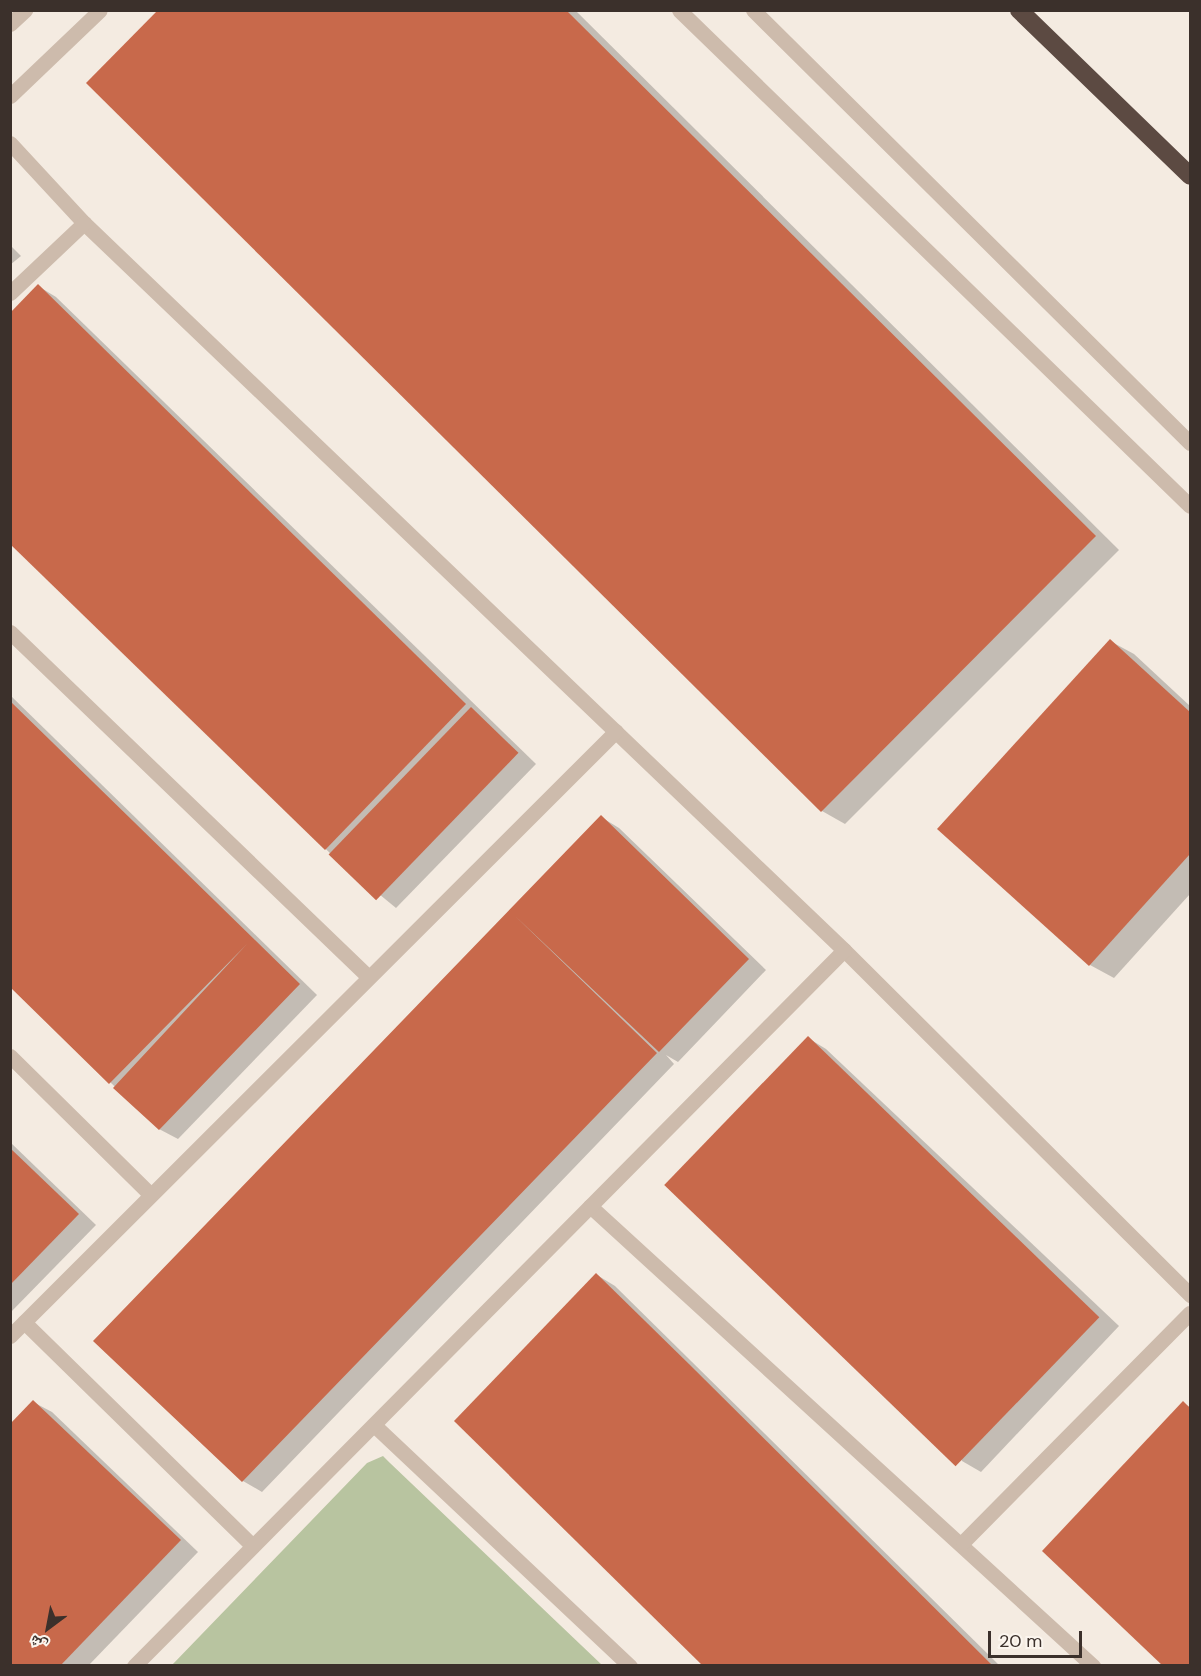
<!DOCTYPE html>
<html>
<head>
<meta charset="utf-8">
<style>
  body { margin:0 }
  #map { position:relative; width:1201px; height:1676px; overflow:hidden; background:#f4ebe1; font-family:"DM Sans","Noto Naskh Arabic",sans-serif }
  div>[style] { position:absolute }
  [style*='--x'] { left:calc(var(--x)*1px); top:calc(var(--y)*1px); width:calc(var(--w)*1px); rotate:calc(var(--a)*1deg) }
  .green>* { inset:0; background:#b8c4a0 }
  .shadow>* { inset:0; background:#0003 }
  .building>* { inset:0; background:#c8694b; transform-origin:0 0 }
  .minor>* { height:15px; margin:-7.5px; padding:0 7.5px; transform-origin:7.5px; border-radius:7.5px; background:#cdbbac }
  .highway>* { height:18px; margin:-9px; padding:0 9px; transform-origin:9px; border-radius:9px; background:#5c4a42 }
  span { translate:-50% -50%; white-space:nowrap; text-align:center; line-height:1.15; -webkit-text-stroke:5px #fbf5ee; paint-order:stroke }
  .frame { position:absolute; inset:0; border:12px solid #3b302b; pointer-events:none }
  .north { position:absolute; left:18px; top:1598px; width:60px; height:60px; -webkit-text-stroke:4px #fbf5ee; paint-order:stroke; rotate:212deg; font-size:16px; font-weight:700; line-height:24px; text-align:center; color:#3b302b }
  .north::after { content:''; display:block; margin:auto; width:21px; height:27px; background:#3b302b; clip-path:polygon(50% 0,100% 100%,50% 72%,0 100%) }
  .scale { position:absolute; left:988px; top:1631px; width:94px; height:27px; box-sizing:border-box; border:3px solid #3b302b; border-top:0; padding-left:8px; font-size:18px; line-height:21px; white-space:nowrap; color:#3b302b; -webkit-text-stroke:4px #fbf5ee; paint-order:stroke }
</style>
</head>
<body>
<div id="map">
  <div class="green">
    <i style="clip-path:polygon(383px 1456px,390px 1463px,602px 1665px,172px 1665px,367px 1463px)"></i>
  </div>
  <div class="shadow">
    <i style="clip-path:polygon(161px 10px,575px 10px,1119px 550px,845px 824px,822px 811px)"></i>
    <i style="clip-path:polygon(10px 245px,21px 256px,10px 265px)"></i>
    <i style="clip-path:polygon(38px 286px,56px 297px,536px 764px,396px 908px,334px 857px,10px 542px)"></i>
    <i style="clip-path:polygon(1110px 641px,1134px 654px,1190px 706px,1190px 894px,1114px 978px,1090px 965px)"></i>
    <i style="clip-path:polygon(10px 695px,317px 995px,178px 1139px,159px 1129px,10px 986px)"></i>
    <i style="clip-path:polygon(601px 817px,619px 828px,766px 970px,678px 1062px,666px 1055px,674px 1064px,262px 1492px,243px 1481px,95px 1341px)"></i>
    <i style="clip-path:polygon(808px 1038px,826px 1049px,1119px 1326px,981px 1472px,962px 1461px)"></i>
    <i style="clip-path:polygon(10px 1142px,96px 1225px,10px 1313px)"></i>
    <i style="clip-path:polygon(597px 1275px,615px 1286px,1000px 1666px,706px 1666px)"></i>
    <i style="clip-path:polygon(33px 1402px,52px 1412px,198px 1552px,88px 1666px,10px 1666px)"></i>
    <i style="clip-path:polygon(1183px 1403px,1190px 1407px,1190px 1666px,1165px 1666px)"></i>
  </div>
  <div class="building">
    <i style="clip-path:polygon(158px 10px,566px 10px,1096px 536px,821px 812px,86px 83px)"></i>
    <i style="clip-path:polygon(38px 284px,466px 704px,325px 850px,10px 544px,10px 313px)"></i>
    <i style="clip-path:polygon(1110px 639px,1190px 712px,1190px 854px,1089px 966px,937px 829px)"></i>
    <i style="clip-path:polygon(10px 701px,300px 984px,159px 1130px,113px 1088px,247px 944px,109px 1084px,10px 987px)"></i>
    <i style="left:471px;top:707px;width:66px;height:205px;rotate:44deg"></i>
    <i style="clip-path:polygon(601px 815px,749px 959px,659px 1052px,513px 914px,657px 1053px,242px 1482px,93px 1341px)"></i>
    <i style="left:808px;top:1036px;width:405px;height:207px;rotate:44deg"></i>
    <i style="clip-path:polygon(10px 1148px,79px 1214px,10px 1285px)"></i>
    <i style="clip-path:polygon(596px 1273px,691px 1366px,993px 1666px,703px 1666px,454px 1421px)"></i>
    <i style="clip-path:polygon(33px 1400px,181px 1540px,60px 1666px,10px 1666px,10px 1424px)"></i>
    <i style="clip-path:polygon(1183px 1401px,1190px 1408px,1190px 1666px,1163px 1666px,1042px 1551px)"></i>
  </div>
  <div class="minor">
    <i style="--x:679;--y:10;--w:712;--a:44.15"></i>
    <i style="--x:753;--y:10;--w:615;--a:44.74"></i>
    <i style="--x:10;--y:24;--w:21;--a:-43"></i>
    <i style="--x:10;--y:96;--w:124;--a:-43.7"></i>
    <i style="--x:10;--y:143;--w:109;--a:47.2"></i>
    <i style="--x:84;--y:223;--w:1052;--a:43.73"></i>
    <i style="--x:844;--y:950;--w:489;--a:44.9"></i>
    <i style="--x:10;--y:293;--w:102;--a:-43.4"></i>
    <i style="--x:10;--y:632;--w:497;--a:43.9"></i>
    <i style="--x:10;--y:1056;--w:197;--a:44.6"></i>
    <i style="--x:590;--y:1206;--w:682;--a:42.44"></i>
    <i style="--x:24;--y:1322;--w:320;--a:44.4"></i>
    <i style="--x:10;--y:1336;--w:856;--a:-44.95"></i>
    <i style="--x:374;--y:1425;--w:352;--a:43.3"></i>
    <i style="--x:963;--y:1542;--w:322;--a:-45.3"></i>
    <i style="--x:134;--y:1666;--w:1008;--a:-45.24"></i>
  </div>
  <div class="highway">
    <i style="--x:1019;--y:10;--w:238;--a:44.1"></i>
  </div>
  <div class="frame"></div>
  <div class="north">ش</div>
  <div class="scale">20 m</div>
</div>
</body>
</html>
